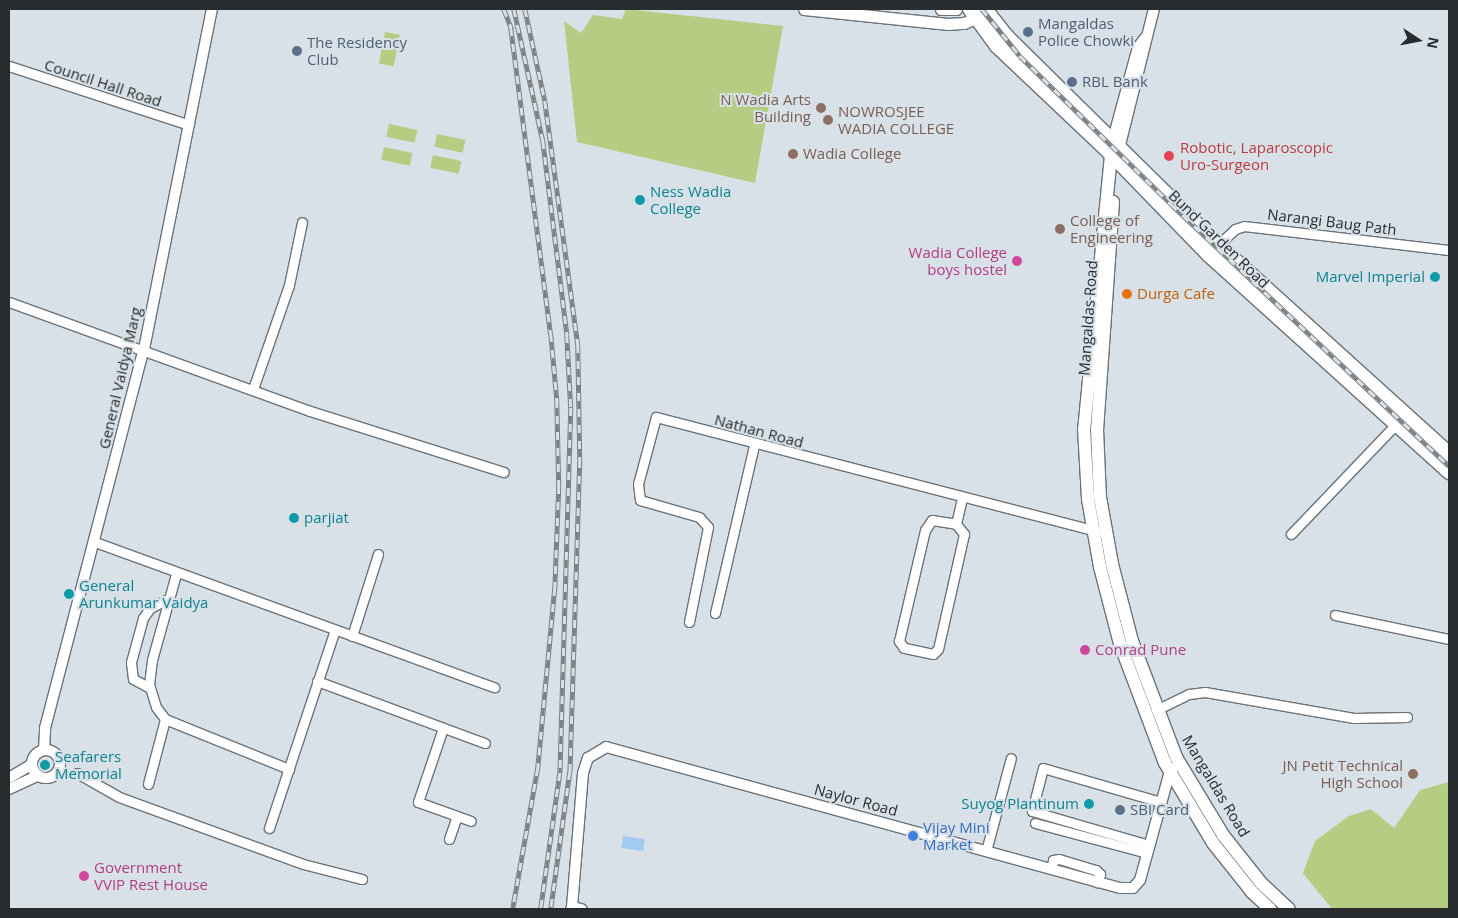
<!DOCTYPE html>
<html>
<head>
<meta charset="utf-8">
<style>
  body { margin:0 }
  #map { position:relative; width:1458px; height:918px; overflow:hidden; background:#d8e1e7; font-family:"Open Sans",sans-serif }
  div>[style] { position:absolute }
  [style*='--x'] { left:calc(var(--x)*1px); top:calc(var(--y)*1px); width:calc(var(--w)*1px); rotate:calc(var(--a)*1deg) }
  .green>* { inset:0; background:#b5cc83; transform-origin:0 0 }
  .water>* { inset:0; background:#a1cbf2; transform-origin:0 0 }
  .roads { filter:drop-shadow(1px 0 #6b7278) drop-shadow(-1px 0 #6b7278) drop-shadow(0 1px #6b7278) drop-shadow(0 -1px #6b7278) }
  .minor>* { height:9px; margin:-4.5px; padding:0 4.5px; transform-origin:4.5px; border-radius:4.5px; background:#fff }
  .tertiary>* { height:10px; margin:-5px; padding:0 5px; transform-origin:5px; border-radius:5px; background:#fff }
  .tertiary>.ring { margin:-5px; padding:0; box-sizing:content-box; background:none; border:10px solid #fff; border-radius:50% }
  .secondary>* { height:11px; margin:-5.5px; padding:0 5.5px; transform-origin:5.5px; border-radius:5.5px; background:#fff }
  .primary>* { height:12px; margin:-6px; padding:0 6px; transform-origin:6px; border-radius:6px; background:#fff }
  .trunk>* { height:14px; margin:-7px; padding:0 7px; transform-origin:7px; border-radius:7px; background:#fff }
  .rail>* { height:4.5px; margin-top:-2.25px; transform-origin:0; background:repeating-linear-gradient(90deg,#d8e1e7 0 8px,#7a8084 0 16px); box-sizing:border-box; border-block:1px solid #7a8084 }
  .dots>* { width:14px; height:14px; translate:-50% -50%; box-sizing:border-box; border:2px solid #d8e1e7; border-radius:50% }
  span { translate:-50% -50%; white-space:nowrap; text-align:center; line-height:1.15; -webkit-text-stroke:4px #d8e1e7; paint-order:stroke }
  .service-label { font-size:15px; color:#4e5e75 }
  .left { translate:0 -50%; text-align:left }
  .street-label { font-size:15px; color:#292c2e }
  .education-label { font-size:15px; color:#785e54 }
  .right { translate:-100% -50%; text-align:right }
  .health-label { font-size:15px; color:#be3a42 }
  .culture-label { font-size:15px; color:#0d838f }
  .hotel-label { font-size:15px; color:#b23c85 }
  .food-label { font-size:15px; color:#c56008 }
  .shop-label { font-size:15px; color:#366cbe }
  .frame { position:absolute; inset:0; border:10px solid #292c2e; pointer-events:none }
  .north { position:absolute; left:1393px; top:15px; width:50px; height:50px; -webkit-text-stroke:4px #d8e1e7; paint-order:stroke; rotate:101deg; font-size:14px; font-weight:700; line-height:20px; text-align:center; color:#292c2e }
  .north::after { content:''; display:block; margin:auto; width:18px; height:22px; background:#292c2e; clip-path:polygon(50% 0,100% 100%,50% 72%,0 100%) }
</style>
</head>
<body>
<div id="map">
  <div class="green">
    <i style="clip-path:polygon(626px 9px,783px 26px,755px 183px,577px 142px,564px 21px,581px 33px,593px 15px,622px 19px)"></i>
    <i style="left:385px;top:32px;width:15px;height:32px;rotate:11deg"></i>
    <i style="left:389px;top:124px;width:29px;height:13px;rotate:12deg"></i>
    <i style="left:437px;top:134px;width:29px;height:13px;rotate:12deg"></i>
    <i style="left:384px;top:147px;width:29px;height:13px;rotate:12deg"></i>
    <i style="left:433px;top:155px;width:29px;height:13px;rotate:12deg"></i>
    <i style="clip-path:polygon(1449px 782px,1449px 909px,1332px 909px,1303px 873px,1315px 841px,1349px 816px,1371px 809px,1394px 828px,1420px 790px)"></i>
  </div>
  <div class="water">
    <i style="left:623px;top:836px;width:22px;height:12px;rotate:8deg"></i>
  </div>
  <div class="roads">
    <div class="minor">
      <i style="--x:9;--y:66;--w:189;--a:18.1"></i>
      <i style="--x:1218;--y:245;--w:23;--a:-43"></i>
      <i style="--x:1235;--y:229;--w:9;--a:-18"></i>
      <i style="--x:1244;--y:226;--w:206;--a:6.7"></i>
      <i style="--x:9;--y:302;--w:320;--a:19.9"></i>
      <i style="--x:310;--y:411;--w:203;--a:17.5"></i>
      <i style="--x:253;--y:389;--w:110;--a:-70.9"></i>
      <i style="--x:289;--y:285;--w:64;--a:-78.3"></i>
      <i style="--x:932;--y:520;--w:24;--a:9"></i>
      <i style="--x:956;--y:524;--w:13;--a:51"></i>
      <i style="--x:964;--y:534;--w:118;--a:102.7"></i>
      <i style="--x:938;--y:649;--w:7;--a:135"></i>
      <i style="--x:933;--y:654;--w:30;--a:-168"></i>
      <i style="--x:904;--y:648;--w:9;--a:-126"></i>
      <i style="--x:899;--y:641;--w:114;--a:-76.8"></i>
      <i style="--x:925;--y:530;--w:12;--a:-55"></i>
      <i style="--x:956;--y:524;--w:27;--a:-77"></i>
      <i style="--x:1291;--y:534;--w:152;--a:-46.3"></i>
      <i style="--x:95;--y:542;--w:425;--a:20"></i>
      <i style="--x:176;--y:574;--w:89;--a:105.6"></i>
      <i style="--x:152;--y:660;--w:24;--a:97"></i>
      <i style="--x:149;--y:684;--w:24;--a:73"></i>
      <i style="--x:156;--y:707;--w:15;--a:53"></i>
      <i style="--x:165;--y:719;--w:134;--a:22"></i>
      <i style="--x:715;--y:613;--w:172;--a:-76.9"></i>
      <i style="--x:1335;--y:615;--w:116;--a:11.9"></i>
      <i style="--x:689;--y:622;--w:97;--a:-78.7"></i>
      <i style="--x:708;--y:527;--w:13;--a:-132"></i>
      <i style="--x:699;--y:517;--w:61;--a:-163.9"></i>
      <i style="--x:640;--y:500;--w:16;--a:-97"></i>
      <i style="--x:638;--y:484;--w:69;--a:-75"></i>
      <i style="--x:656;--y:417;--w:456;--a:14.5"></i>
      <i style="--x:352;--y:636;--w:86;--a:-72.4"></i>
      <i style="--x:317;--y:681;--w:179;--a:20.3"></i>
      <i style="--x:150;--y:688;--w:19;--a:-152"></i>
      <i style="--x:133;--y:679;--w:17;--a:-97"></i>
      <i style="--x:131;--y:662;--w:46;--a:-74.7"></i>
      <i style="--x:143;--y:618;--w:12;--a:-55"></i>
      <i style="--x:150;--y:608;--w:20;--a:-27"></i>
      <i style="--x:1156;--y:710;--w:37;--a:-26"></i>
      <i style="--x:1189;--y:694;--w:16;--a:-7"></i>
      <i style="--x:1205;--y:692;--w:151;--a:9.9"></i>
      <i style="--x:1354;--y:718;--w:53;--a:-1.1"></i>
      <i style="--x:443;--y:728;--w:78;--a:108.7"></i>
      <i style="--x:418;--y:802;--w:56;--a:19.7"></i>
      <i style="--x:77;--y:773;--w:48;--a:29.7"></i>
      <i style="--x:119;--y:797;--w:196;--a:20"></i>
      <i style="--x:303;--y:864;--w:61;--a:14.3"></i>
      <i style="--x:148;--y:784;--w:67;--a:-75.3"></i>
      <i style="--x:1035;--y:823;--w:116;--a:15"></i>
      <i style="--x:269;--y:828;--w:209;--a:-71.6"></i>
      <i style="--x:449;--y:839;--w:24;--a:-71"></i>
      <i style="--x:1149;--y:845;--w:122;--a:-163.8"></i>
      <i style="--x:1032;--y:811;--w:44;--a:-75.7"></i>
      <i style="--x:1043;--y:768;--w:123;--a:16.1"></i>
      <i style="--x:986;--y:851;--w:96;--a:-75"></i>
      <i style="--x:1051;--y:869;--w:9;--a:-77"></i>
      <i style="--x:1053;--y:860;--w:6;--a:-9"></i>
      <i style="--x:1059;--y:859;--w:39;--a:17"></i>
      <i style="--x:1096;--y:870;--w:6;--a:45"></i>
      <i style="--x:1100;--y:874;--w:9;--a:111"></i>
    </div>
    <div class="tertiary">
      <i style="--x:1113;--y:139;--w:95;--a:-74.8"></i>
      <i style="--x:1138;--y:47;--w:11;--a:-52"></i>
      <i style="--x:1120;--y:145;--w:140;--a:-76"></i>
      <i style="--x:44;--y:750;--w:22;--a:-87"></i>
      <i style="--x:45;--y:728;--w:392;--a:-75.4"></i>
      <i style="--x:144;--y:349;--w:347;--a:-78.7"></i>
      <i class="ring" style="left:32px;top:750px;width:18px;height:18px"></i>
      <i style="--x:9;--y:778;--w:27;--a:-31"></i>
      <i style="--x:9;--y:789;--w:31;--a:-25"></i>
      <i style="--x:572;--y:907;--w:134;--a:-85.3"></i>
      <i style="--x:583;--y:773;--w:16;--a:-72"></i>
      <i style="--x:588;--y:758;--w:21;--a:-31"></i>
      <i style="--x:606;--y:747;--w:533;--a:15.34"></i>
      <i style="--x:1120;--y:888;--w:13;--a:0"></i>
      <i style="--x:1133;--y:888;--w:11;--a:-49"></i>
      <i style="--x:1140;--y:880;--w:113;--a:-74.6"></i>
      <i style="--x:1170;--y:771;--w:4;--a:-45"></i>
    </div>
    <div class="secondary">
      <i style="--x:804;--y:9;--w:145;--a:5.9"></i>
      <i style="--x:948;--y:24;--w:16;--a:-4"></i>
      <i style="--x:964;--y:23;--w:22;--a:-24"></i>
      <i style="--x:941;--y:9;--w:15;--a:0"></i>
      <i style="--x:571;--y:909;--w:2;--a:-63"></i>
      <i style="--x:572;--y:907;--w:9;--a:13"></i>
    </div>
    <div class="primary">
      <i style="--x:1112;--y:145;--w:285;--a:95.6"></i>
      <i style="--x:1084;--y:429;--w:70;--a:86.7"></i>
      <i style="--x:1088;--y:499;--w:69;--a:80"></i>
      <i style="--x:1100;--y:567;--w:80;--a:75.4"></i>
      <i style="--x:1120;--y:644;--w:127;--a:69.3"></i>
      <i style="--x:1165;--y:763;--w:93;--a:59"></i>
      <i style="--x:1213;--y:843;--w:63;--a:51.5"></i>
      <i style="--x:1252;--y:892;--w:25;--a:43"></i>
      <i style="--x:1113;--y:202;--w:228;--a:94"></i>
      <i style="--x:1097;--y:429;--w:68;--a:87.5"></i>
      <i style="--x:1100;--y:497;--w:68;--a:79.8"></i>
      <i style="--x:1112;--y:564;--w:80;--a:75.4"></i>
      <i style="--x:1132;--y:641;--w:124;--a:69.2"></i>
      <i style="--x:1176;--y:757;--w:91;--a:58.9"></i>
      <i style="--x:1223;--y:835;--w:61;--a:51.6"></i>
      <i style="--x:1261;--y:883;--w:38;--a:43"></i>
    </div>
    <div class="trunk">
      <i style="--x:970;--y:9;--w:46;--a:53.9"></i>
      <i style="--x:997;--y:46;--w:156;--a:43.4"></i>
      <i style="--x:1110;--y:153;--w:142;--a:45.9"></i>
      <i style="--x:1209;--y:255;--w:324;--a:42.1"></i>
      <i style="--x:985;--y:9;--w:36;--a:52"></i>
      <i style="--x:1007;--y:37;--w:296;--a:44.6"></i>
      <i style="--x:1218;--y:245;--w:312;--a:42.1"></i>
    </div>
  </div>
  <div class="rail">
    <i style="--x:504;--y:9;--w:22;--a:69"></i>
    <i style="--x:514;--y:9;--w:135;--a:77.6"></i>
    <i style="--x:543;--y:141;--w:195;--a:82.9"></i>
    <i style="--x:567;--y:335;--w:73;--a:86.9"></i>
    <i style="--x:571;--y:408;--w:365;--a:91.7"></i>
    <i style="--x:560;--y:773;--w:137;--a:98"></i>
    <i style="--x:525;--y:9;--w:94;--a:77.7"></i>
    <i style="--x:545;--y:101;--w:246;--a:82.3"></i>
    <i style="--x:578;--y:345;--w:115;--a:89"></i>
    <i style="--x:580;--y:460;--w:312;--a:91.8"></i>
    <i style="--x:570;--y:772;--w:138;--a:97.9"></i>
    <i style="--x:982;--y:9;--w:60;--a:51"></i>
    <i style="--x:1020;--y:56;--w:211;--a:44.4"></i>
    <i style="--x:1171;--y:204;--w:382;--a:43.3"></i>
    <i style="--x:511;--y:28;--w:309;--a:82.6"></i>
    <i style="--x:551;--y:334;--w:66;--a:84.8"></i>
    <i style="--x:557;--y:400;--w:86;--a:88.7"></i>
    <i style="--x:559;--y:486;--w:102;--a:92.2"></i>
    <i style="--x:555;--y:588;--w:181;--a:95.4"></i>
    <i style="--x:538;--y:768;--w:143;--a:100.1"></i>
  </div>
  <div class="dots">
    <i style="left:1028px;top:32px;background:#5c6f8a"></i>
    <i style="left:297px;top:51px;background:#5c6f8a"></i>
    <i style="left:1072px;top:82px;background:#5c6f8a"></i>
    <i style="left:821px;top:108px;background:#8d6e63"></i>
    <i style="left:828px;top:120px;background:#8d6e63"></i>
    <i style="left:793px;top:154px;background:#8d6e63"></i>
    <i style="left:1169px;top:156px;background:#e0444e"></i>
    <i style="left:640px;top:200px;background:#0f9aa8"></i>
    <i style="left:1060px;top:229px;background:#8d6e63"></i>
    <i style="left:1017px;top:261px;background:#d1479c"></i>
    <i style="left:1435px;top:277px;background:#0f9aa8"></i>
    <i style="left:1127px;top:294px;background:#e8710a"></i>
    <i style="left:294px;top:518px;background:#0f9aa8"></i>
    <i style="left:69px;top:594px;background:#0f9aa8"></i>
    <i style="left:1085px;top:650px;background:#d1479c"></i>
    <i style="left:45px;top:765px;background:#0f9aa8"></i>
    <i style="left:1413px;top:774px;background:#8d6e63"></i>
    <i style="left:1089px;top:804px;background:#0f9aa8"></i>
    <i style="left:1120px;top:810px;background:#5c6f8a"></i>
    <i style="left:913px;top:836px;background:#3f7fe0"></i>
    <i style="left:84px;top:876px;background:#d1479c"></i>
  </div>
  <div class="service-label">
    <span class="left" style="left:1038px;top:32px">Mangaldas<br>Police Chowki</span>
    <span class="left" style="left:307px;top:51px">The Residency<br>Club</span>
    <span class="left" style="left:1082px;top:82px">RBL Bank</span>
    <span class="left" style="left:1130px;top:810px">SBI Card</span>
  </div>
  <div class="street-label">
    <span style="left:103px;top:83px;rotate:18deg">Council Hall Road</span>
    <span style="left:1332px;top:222px;rotate:7deg">Narangi Baug Path</span>
    <span style="left:1219px;top:239px;rotate:44deg">Bund Garden Road</span>
    <span style="left:1088px;top:318px;rotate:-86deg">Mangaldas Road</span>
    <span style="left:120px;top:378px;rotate:-77deg">General Vaidya Marg</span>
    <span style="left:759px;top:431px;rotate:15deg">Nathan Road</span>
    <span style="left:1216px;top:786px;rotate:59deg">Mangaldas Road</span>
    <span style="left:856px;top:800px;rotate:15deg">Naylor Road</span>
  </div>
  <div class="education-label">
    <span class="right" style="left:811px;top:108px">N Wadia Arts<br>Building</span>
    <span class="left" style="left:838px;top:120px">NOWROSJEE<br>WADIA COLLEGE</span>
    <span class="left" style="left:803px;top:154px">Wadia College</span>
    <span class="left" style="left:1070px;top:229px">College of<br>Engineering</span>
    <span class="right" style="left:1403px;top:774px">JN Petit Technical<br>High School</span>
  </div>
  <div class="health-label">
    <span class="left" style="left:1180px;top:156px">Robotic, Laparoscopic<br>Uro-Surgeon</span>
  </div>
  <div class="culture-label">
    <span class="left" style="left:650px;top:200px">Ness Wadia<br>College</span>
    <span class="right" style="left:1425px;top:277px">Marvel Imperial</span>
    <span class="left" style="left:304px;top:518px">parjiat</span>
    <span class="left" style="left:79px;top:594px">General<br>Arunkumar Vaidya</span>
    <span class="left" style="left:55px;top:765px">Seafarers<br>Memorial</span>
    <span class="right" style="left:1079px;top:804px">Suyog Plantinum</span>
  </div>
  <div class="hotel-label">
    <span class="right" style="left:1007px;top:261px">Wadia College<br>boys hostel</span>
    <span class="left" style="left:1095px;top:650px">Conrad Pune</span>
    <span class="left" style="left:94px;top:876px">Government<br>VVIP Rest House</span>
  </div>
  <div class="food-label">
    <span class="left" style="left:1137px;top:294px">Durga Cafe</span>
  </div>
  <div class="shop-label">
    <span class="left" style="left:923px;top:836px">Vijay Mini<br>Market</span>
  </div>
  <div class="frame"></div>
  <div class="north">N</div>
</div>
</body>
</html>
